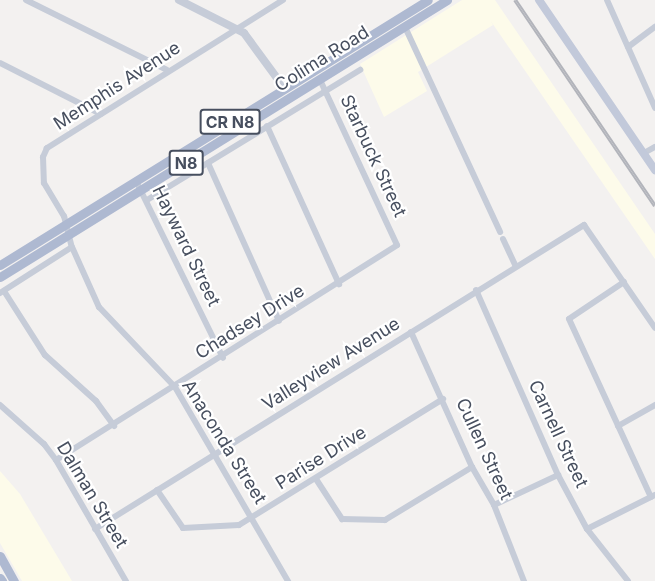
<!DOCTYPE html>
<html>
<head>
<meta charset="utf-8">
<style>
  body { margin:0 }
  #map { position:relative; width:655px; height:581px; overflow:hidden; background:#f3f1f0; font-family:Inter,sans-serif }
  div>[style] { position:absolute }
  [style*='--x'] { left:calc(var(--x)*1px); top:calc(var(--y)*1px); width:calc(var(--w)*1px); rotate:calc(var(--a)*1deg) }
  .commercial>* { inset:0; background:#fdfbea }
  .minor>* { height:6px; margin:-3px; padding:0 3px; transform-origin:3px; border-radius:3px; background:#c6ccd8 }
  .tertiary>* { height:8px; margin:-4px; padding:0 4px; transform-origin:4px; border-radius:4px; background:#c6ccd8 }
  .secondary>* { height:8px; margin:-4px; padding:0 4px; transform-origin:4px; border-radius:4px; background:#c2c9da }
  .primary>* { height:9px; margin:-4.5px; padding:0 4.5px; transform-origin:4.5px; border-radius:4.5px; background:#aeb9d1 }
  .rail>* { height:4px; margin-top:-2px; transform-origin:0; background:repeating-linear-gradient(90deg,#fff 0 4.5px,#b2b4bb 0 9px); box-sizing:border-box; border-block:2px solid #b2b4bb }
  span { translate:-50% -50%; white-space:nowrap; text-align:center; line-height:1.15; -webkit-text-stroke:4.5px #fff; paint-order:stroke }
  .shield-label span { padding:2px 4px; background:#fff; border:2px solid; border-radius:4px; -webkit-text-stroke-width:0 }
  .shield-label { font-size:16px; color:#474f5f; font-weight:700 }
  .street-label { font-size:18px; color:#474f5f }
</style>
</head>
<body>
<div id="map">
  <div class="commercial">
    <i style="clip-path:polygon(462px 0,495px 0,655px 234px,655px 259px,490px 20px,493px 25px,418px 72px,427px 91px,384px 117px,360px 64px)"></i>
    <i style="clip-path:polygon(0 471px,20px 494px,72px 581px,22px 581px,0 543px)"></i>
  </div>
  <div class="minor">
    <i style="--x:26;--y:0;--w:157;--a:26.4"></i>
    <i style="--x:283;--y:0;--w:279;--a:147.9"></i>
    <i style="--x:47;--y:148;--w:10;--a:114"></i>
    <i style="--x:43;--y:157;--w:26;--a:88"></i>
    <i style="--x:44;--y:183;--w:39;--a:59"></i>
    <i style="--x:64;--y:216;--w:32;--a:76"></i>
    <i style="--x:72;--y:247;--w:66;--a:65.8"></i>
    <i style="--x:99;--y:307;--w:110;--a:46.5"></i>
    <i style="--x:175;--y:387;--w:225;--a:59.8"></i>
    <i style="--x:607;--y:0;--w:118;--a:66"></i>
    <i style="--x:405;--y:27;--w:226;--a:65.1"></i>
    <i style="--x:628;--y:47;--w:34;--a:-37"></i>
    <i style="--x:0;--y:63;--w:113;--a:26.8"></i>
    <i style="--x:267;--y:126;--w:174;--a:65.5"></i>
    <i style="--x:644;--y:153;--w:13;--a:-29"></i>
    <i style="--x:208;--y:163;--w:173;--a:65.8"></i>
    <i style="--x:136;--y:181;--w:197;--a:63.8"></i>
    <i style="--x:147;--y:200;--w:250;--a:-31.4"></i>
    <i style="--x:503;--y:239;--w:29;--a:65"></i>
    <i style="--x:624;--y:282;--w:66;--a:146.1"></i>
    <i style="--x:569;--y:319;--w:196;--a:65.3"></i>
    <i style="--x:476;--y:290;--w:202;--a:66.1"></i>
    <i style="--x:558;--y:475;--w:61;--a:61.8"></i>
    <i style="--x:587;--y:529;--w:66;--a:51.7"></i>
    <i style="--x:4;--y:291;--w:76;--a:57.4"></i>
    <i style="--x:45;--y:355;--w:69;--a:42"></i>
    <i style="--x:96;--y:401;--w:31;--a:54"></i>
    <i style="--x:0;--y:293;--w:85;--a:-32.6"></i>
    <i style="--x:411;--y:332;--w:148;--a:65.7"></i>
    <i style="--x:472;--y:467;--w:44;--a:59.9"></i>
    <i style="--x:494;--y:505;--w:82;--a:68.5"></i>
    <i style="--x:0;--y:405;--w:59;--a:41.6"></i>
    <i style="--x:44;--y:444;--w:20;--a:53"></i>
    <i style="--x:56;--y:460;--w:140;--a:60"></i>
    <i style="--x:618;--y:426;--w:43;--a:-29.6"></i>
    <i style="--x:56;--y:460;--w:403;--a:-32.2"></i>
    <i style="--x:397;--y:245;--w:182;--a:-115"></i>
    <i style="--x:316;--y:479;--w:48;--a:57"></i>
    <i style="--x:342;--y:519;--w:43;--a:1.3"></i>
    <i style="--x:385;--y:520;--w:102;--a:-31.3"></i>
    <i style="--x:157;--y:490;--w:46;--a:55.6"></i>
    <i style="--x:183;--y:528;--w:56;--a:-3.1"></i>
    <i style="--x:239;--y:525;--w:240;--a:-31.7"></i>
    <i style="--x:494;--y:505;--w:71;--a:-25.1"></i>
    <i style="--x:95;--y:529;--w:576;--a:-31.87"></i>
    <i style="--x:584;--y:225;--w:125;--a:55.4"></i>
    <i style="--x:587;--y:529;--w:76;--a:-26.6"></i>
  </div>
  <div class="tertiary">
    <i style="--x:179;--y:0;--w:73;--a:26.9"></i>
    <i style="--x:244;--y:33;--w:69;--a:53.8"></i>
  </div>
  <div class="secondary">
    <i style="--x:539;--y:0;--w:206;--a:55.7"></i>
  </div>
  <div class="primary">
    <i style="--x:0;--y:265;--w:503;--a:-31.76"></i>
    <i style="--x:0;--y:277;--w:526;--a:-31.79"></i>
    <i style="--x:0;--y:556;--w:29;--a:61"></i>
    <i style="--x:0;--y:578;--w:4;--a:56"></i>
  </div>
  <div class="rail">
    <i style="--x:515;--y:0;--w:249;--a:55.8"></i>
  </div>
  <div class="shield-label">
    <span style="left:230px;top:122px">CR N8</span>
    <span style="left:186px;top:163px">N8</span>
  </div>
  <div class="street-label">
    <span style="left:322px;top:59px;rotate:-32deg">Colima Road</span>
    <span style="left:117px;top:86px;rotate:-33deg">Memphis Avenue</span>
    <span style="left:373px;top:156px;rotate:65deg">Starbuck Street</span>
    <span style="left:186px;top:246px;rotate:64deg">Hayward Street</span>
    <span style="left:250px;top:322px;rotate:-32deg">Chadsey Drive</span>
    <span style="left:331px;top:364px;rotate:-32deg">Valleyview Avenue</span>
    <span style="left:558px;top:434px;rotate:65deg">Carnell Street</span>
    <span style="left:224px;top:442px;rotate:58deg">Anaconda Street</span>
    <span style="left:484px;top:449px;rotate:65deg">Cullen Street</span>
    <span style="left:321px;top:458px;rotate:-32deg">Parise Drive</span>
    <span style="left:92px;top:495px;rotate:59deg">Dalman Street</span>
  </div>
</div>
</body>
</html>
